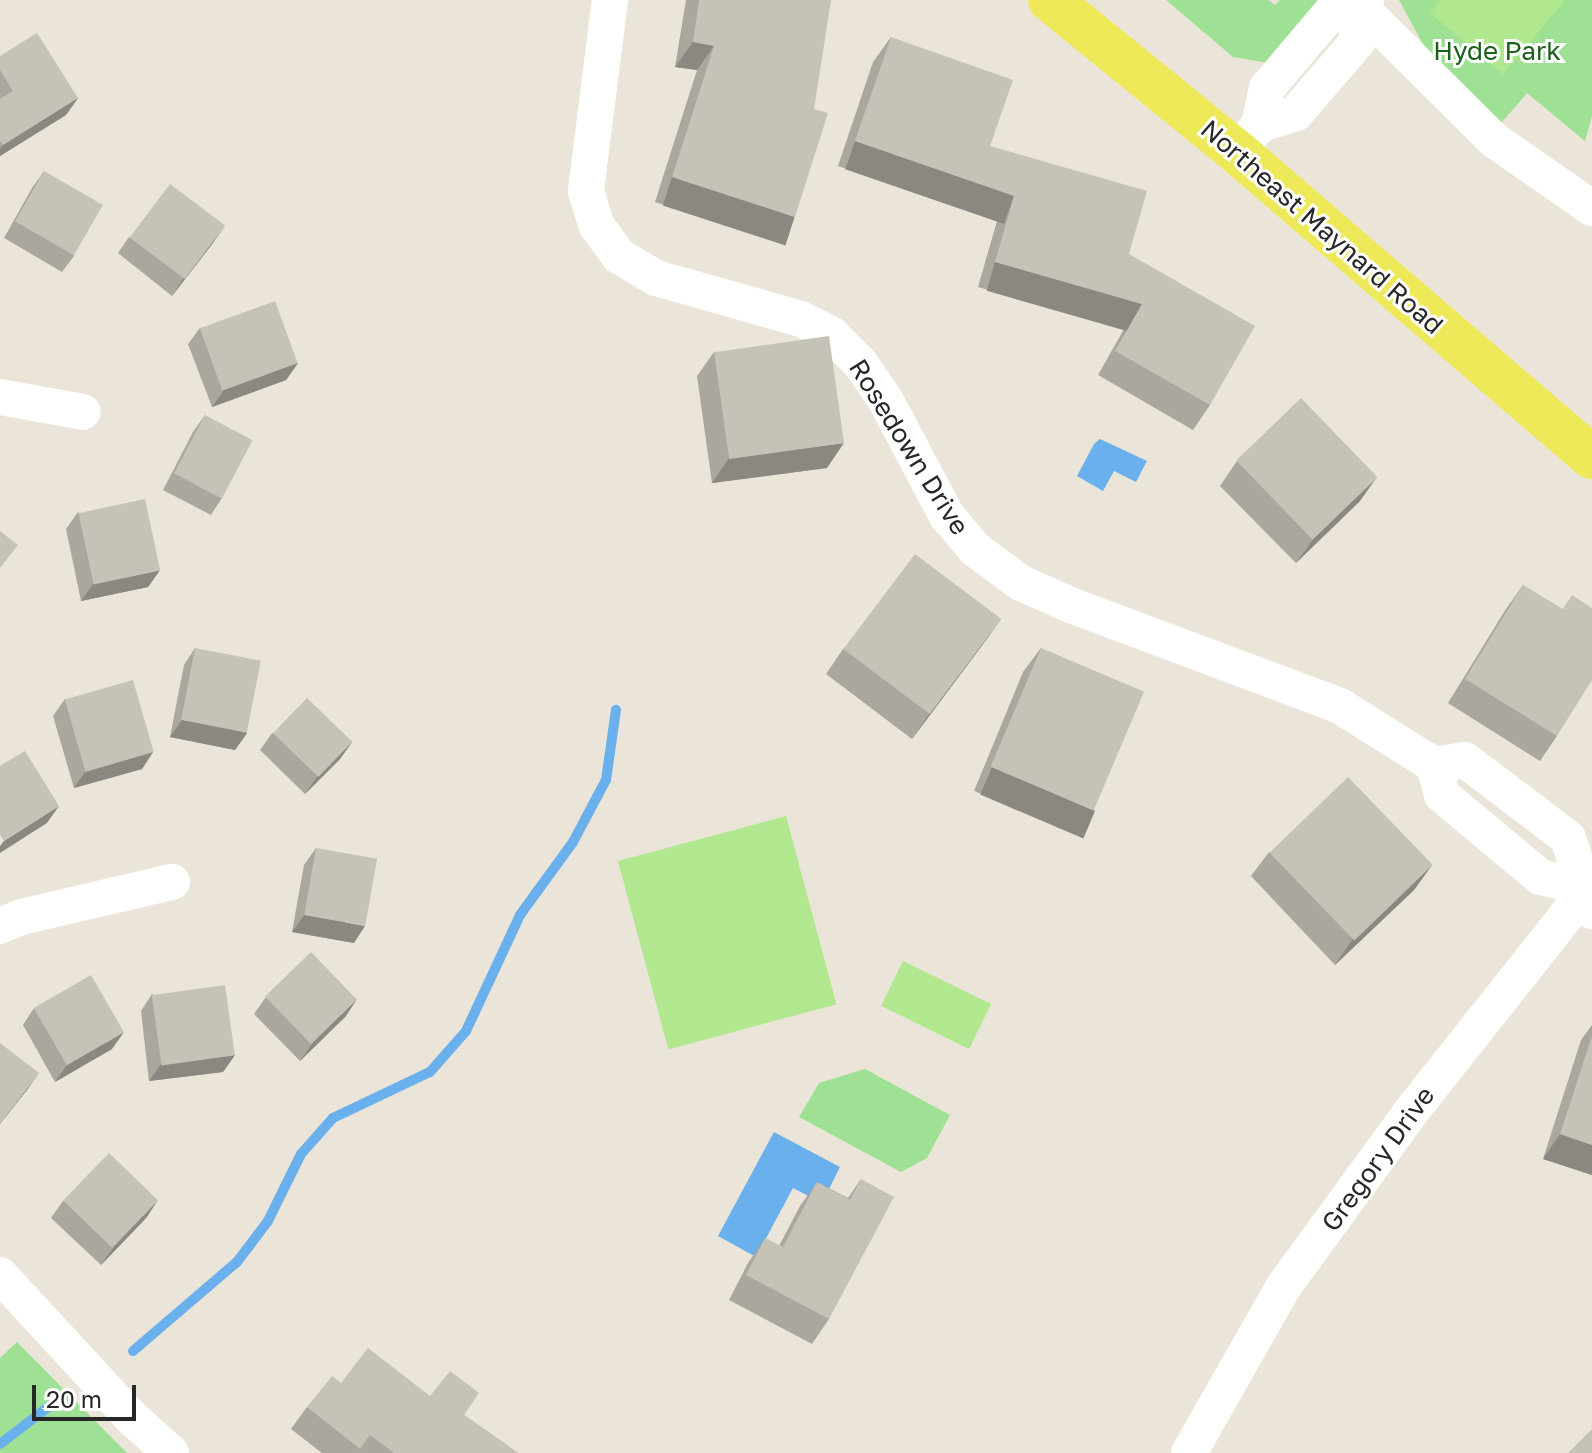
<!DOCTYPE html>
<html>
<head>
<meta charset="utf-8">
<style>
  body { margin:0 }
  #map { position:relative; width:1592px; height:1453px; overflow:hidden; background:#eae5d8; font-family:"Golos Text",sans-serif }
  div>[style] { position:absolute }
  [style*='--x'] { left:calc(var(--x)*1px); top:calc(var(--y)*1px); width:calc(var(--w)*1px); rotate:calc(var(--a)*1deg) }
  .green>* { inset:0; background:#9fe194 }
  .pitch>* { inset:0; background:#b1e88f; transform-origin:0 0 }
  .water>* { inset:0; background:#6ab0ec }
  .stream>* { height:10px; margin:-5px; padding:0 5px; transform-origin:5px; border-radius:5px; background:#6ab0ec }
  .minor>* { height:36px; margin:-18px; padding:0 18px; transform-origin:18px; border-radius:18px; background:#fff }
  .primary>* { height:44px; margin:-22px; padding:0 22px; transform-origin:22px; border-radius:22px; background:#eee958 }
  .wall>* { inset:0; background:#a9a79e }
  .shaded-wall>* { inset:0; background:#8a8881; transform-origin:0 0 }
  .building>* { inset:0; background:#c5c2b8; transform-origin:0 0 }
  span { translate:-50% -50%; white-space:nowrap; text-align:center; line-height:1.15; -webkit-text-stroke:6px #fff; paint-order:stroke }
  .park-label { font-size:26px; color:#1a6119 }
  .street-label { font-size:26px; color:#272727 }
  .scale { position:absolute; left:32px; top:1385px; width:104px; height:36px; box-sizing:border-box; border:4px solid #272727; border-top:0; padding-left:10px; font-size:24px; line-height:28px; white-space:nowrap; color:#272727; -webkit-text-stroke:6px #fff; paint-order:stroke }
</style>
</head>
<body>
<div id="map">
  <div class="green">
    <i style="clip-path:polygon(1166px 0,1268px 0,1275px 5px,1280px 0,1317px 0,1316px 14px,1269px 63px,1233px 57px)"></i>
    <i style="clip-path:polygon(1399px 0,1592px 0,1592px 116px,1585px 141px,1527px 93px,1496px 129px,1424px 46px)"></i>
    <i style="clip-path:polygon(865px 1069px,950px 1115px,927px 1158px,901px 1172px,799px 1117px,819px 1083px)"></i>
    <i style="clip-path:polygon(17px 1342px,127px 1453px,0 1453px,0 1358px)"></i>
  </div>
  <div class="pitch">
    <i style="clip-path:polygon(1440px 0,1565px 0,1503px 74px,1430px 13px)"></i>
    <i style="left:786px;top:816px;width:195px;height:174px;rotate:75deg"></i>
    <i style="left:903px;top:961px;width:98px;height:50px;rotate:26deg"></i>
  </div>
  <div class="water">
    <i style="clip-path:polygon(1100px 439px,1147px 461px,1136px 482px,1114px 471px,1103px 491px,1077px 476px,1094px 444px)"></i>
    <i style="clip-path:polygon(774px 1132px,840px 1167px,822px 1203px,793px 1188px,756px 1257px,718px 1236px)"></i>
  </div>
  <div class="stream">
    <i style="--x:133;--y:1351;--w:137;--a:-40.6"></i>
    <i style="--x:237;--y:1262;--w:51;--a:-52.9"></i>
    <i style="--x:268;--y:1221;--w:75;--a:-63.8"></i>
    <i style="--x:301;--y:1154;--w:48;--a:-48.4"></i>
    <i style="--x:333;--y:1118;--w:107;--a:-25.4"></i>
    <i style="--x:430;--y:1072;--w:55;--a:-48.7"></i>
    <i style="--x:466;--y:1031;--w:128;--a:-65"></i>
    <i style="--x:520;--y:915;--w:90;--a:-54"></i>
    <i style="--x:573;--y:842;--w:70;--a:-62"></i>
    <i style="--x:606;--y:780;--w:71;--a:-81.9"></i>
    <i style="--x:0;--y:1444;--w:66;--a:-37.6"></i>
  </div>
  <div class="minor">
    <i style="--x:610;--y:0;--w:193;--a:97.2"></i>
    <i style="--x:586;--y:191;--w:37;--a:73"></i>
    <i style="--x:597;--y:226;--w:37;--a:54"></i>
    <i style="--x:619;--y:256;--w:43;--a:30.7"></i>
    <i style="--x:656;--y:278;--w:151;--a:15.8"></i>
    <i style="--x:801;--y:319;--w:35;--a:27"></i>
    <i style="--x:832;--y:335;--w:40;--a:45"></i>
    <i style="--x:860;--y:363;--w:46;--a:55.6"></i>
    <i style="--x:886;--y:401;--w:130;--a:62.1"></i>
    <i style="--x:947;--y:516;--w:45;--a:49.5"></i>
    <i style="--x:976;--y:550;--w:56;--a:36.3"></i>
    <i style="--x:1021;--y:583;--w:57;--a:23.9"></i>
    <i style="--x:1073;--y:606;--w:285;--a:20.5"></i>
    <i style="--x:1340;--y:706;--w:111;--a:32.1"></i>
    <i style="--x:1434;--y:765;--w:31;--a:-9"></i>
    <i style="--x:1465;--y:760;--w:129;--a:37.1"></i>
    <i style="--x:1568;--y:838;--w:77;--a:71.8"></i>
    <i style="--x:1353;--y:0;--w:199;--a:44.8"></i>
    <i style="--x:1494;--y:140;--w:119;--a:34.8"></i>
    <i style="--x:1259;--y:125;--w:39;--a:-18"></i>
    <i style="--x:1296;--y:113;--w:95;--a:-49.3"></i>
    <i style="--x:1358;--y:41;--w:25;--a:-99"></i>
    <i style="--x:1354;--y:16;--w:20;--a:-53"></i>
    <i style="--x:1237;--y:152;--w:35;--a:-51"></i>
    <i style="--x:1259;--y:125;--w:38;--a:-78"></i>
    <i style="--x:1267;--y:88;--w:102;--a:-49.8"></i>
    <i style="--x:1333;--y:10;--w:22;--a:16"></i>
    <i style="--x:0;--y:397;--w:84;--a:10.2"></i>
    <i style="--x:1434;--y:765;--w:31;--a:75"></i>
    <i style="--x:1442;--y:795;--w:128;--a:39.9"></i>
    <i style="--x:1540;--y:877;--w:53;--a:13"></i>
    <i style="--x:0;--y:926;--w:23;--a:-23"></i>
    <i style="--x:21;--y:917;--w:155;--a:-13.1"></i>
    <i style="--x:0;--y:1275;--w:196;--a:47.3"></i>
    <i style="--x:133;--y:1419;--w:51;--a:41.8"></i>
    <i style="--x:1189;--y:1453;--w:192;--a:-60.4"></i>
    <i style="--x:1284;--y:1286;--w:214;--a:-53.9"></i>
    <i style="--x:1410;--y:1113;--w:293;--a:-51.6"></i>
  </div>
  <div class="primary">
    <i style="--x:1050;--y:0;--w:241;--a:39.1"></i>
    <i style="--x:1237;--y:152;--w:468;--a:40.7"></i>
  </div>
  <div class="wall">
    <i style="clip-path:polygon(686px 0,831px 0,778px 242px,655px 202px,697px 70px,675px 67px)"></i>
    <i style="clip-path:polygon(891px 37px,990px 146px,1129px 254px,1210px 405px,1193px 430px,1098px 375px,1124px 329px,978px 287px,997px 221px,838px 166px,873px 62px)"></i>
    <i style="clip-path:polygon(0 56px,78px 98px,66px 115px,0 156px)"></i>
    <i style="clip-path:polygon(44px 171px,74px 256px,62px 272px,4px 238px,32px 188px)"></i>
    <i style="clip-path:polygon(129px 237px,213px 243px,172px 296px,118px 253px)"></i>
    <i style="clip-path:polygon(200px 328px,298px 363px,286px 380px,212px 407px,188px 344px)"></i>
    <i style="clip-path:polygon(714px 352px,827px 468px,712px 483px,697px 376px)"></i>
    <i style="clip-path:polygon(205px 415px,222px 498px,211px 515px,163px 490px,193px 432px)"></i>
    <i style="clip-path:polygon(1237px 461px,1360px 501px,1296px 563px,1220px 486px)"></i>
    <i style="clip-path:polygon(78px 512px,160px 570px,148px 587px,81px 601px,66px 529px)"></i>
    <i style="clip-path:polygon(1523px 585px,1557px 736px,1540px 761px,1448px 703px,1506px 609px)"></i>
    <i style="clip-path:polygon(1001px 619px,912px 739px,826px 674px,843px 649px)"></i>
    <i style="clip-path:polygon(195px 648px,247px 733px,235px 750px,170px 737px,184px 665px)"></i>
    <i style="clip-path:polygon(1041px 648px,1077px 834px,974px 791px,1023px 672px)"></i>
    <i style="clip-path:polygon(65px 699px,153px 752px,142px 769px,74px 788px,53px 716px)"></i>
    <i style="clip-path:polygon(272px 733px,352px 742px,340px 759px,305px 794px,260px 750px)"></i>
    <i style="clip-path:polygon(316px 848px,354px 943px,292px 932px,304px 865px)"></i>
    <i style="clip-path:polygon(1269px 852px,1432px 865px,1414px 890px,1335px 965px,1251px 876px)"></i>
    <i style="clip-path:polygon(152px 994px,235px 1055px,223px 1072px,149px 1081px,141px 1011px)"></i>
    <i style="clip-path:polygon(266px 997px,346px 1016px,300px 1061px,254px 1014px)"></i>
    <i style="clip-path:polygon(34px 1008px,112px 1049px,55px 1082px,23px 1025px)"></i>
    <i style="clip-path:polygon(1592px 1025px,1592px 1175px,1543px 1159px,1581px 1040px)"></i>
    <i style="clip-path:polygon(861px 1179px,829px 1319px,812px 1344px,729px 1300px,748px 1263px,765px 1238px,779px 1246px,800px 1206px,817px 1182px,848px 1198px)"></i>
    <i style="clip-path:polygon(63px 1201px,147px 1217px,101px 1265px,51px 1218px)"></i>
    <i style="clip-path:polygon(341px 1383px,430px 1396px,464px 1415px,518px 1453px,322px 1453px,291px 1429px,307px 1407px)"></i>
  </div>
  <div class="shaded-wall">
    <i style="clip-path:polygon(693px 42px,714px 46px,697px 70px,675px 67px)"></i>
    <i style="clip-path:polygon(78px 98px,66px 115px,0 156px,0 149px,3px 145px)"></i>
    <i style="left:855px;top:141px;width:168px;height:30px;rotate:19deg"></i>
    <i style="left:672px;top:177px;width:129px;height:30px;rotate:18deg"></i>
    <i style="clip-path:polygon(225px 226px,213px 243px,172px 296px,183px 279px)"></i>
    <i style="left:995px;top:262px;width:153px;height:30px;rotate:16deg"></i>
    <i style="clip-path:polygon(298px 363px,286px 380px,212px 407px,224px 390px)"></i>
    <i style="clip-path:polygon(844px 443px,827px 468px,712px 483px,729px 458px)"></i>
    <i style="clip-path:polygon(1377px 477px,1360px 501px,1296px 563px,1314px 538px)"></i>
    <i style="clip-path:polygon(160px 570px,148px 587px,81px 601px,93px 584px)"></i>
    <i style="clip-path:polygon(1001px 619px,984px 643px,912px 739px,929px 714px)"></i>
    <i style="clip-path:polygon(182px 720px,247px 733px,235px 750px,170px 737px)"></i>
    <i style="clip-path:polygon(352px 742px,340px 759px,305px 794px,317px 777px)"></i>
    <i style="clip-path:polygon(153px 752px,142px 769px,74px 788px,85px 772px)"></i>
    <i style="left:992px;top:767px;width:112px;height:30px;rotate:23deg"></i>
    <i style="clip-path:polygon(59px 806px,47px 823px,0 853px,0 846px,4px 841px)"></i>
    <i style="clip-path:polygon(1432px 865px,1414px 890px,1335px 965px,1352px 940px)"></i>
    <i style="clip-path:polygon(304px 915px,365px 926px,354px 943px,292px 932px)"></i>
    <i style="clip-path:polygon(357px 999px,346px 1016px,300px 1061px,312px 1044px)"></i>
    <i style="clip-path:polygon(124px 1032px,112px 1049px,55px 1082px,67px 1065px)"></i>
    <i style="clip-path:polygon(235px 1055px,223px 1072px,149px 1081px,161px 1064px)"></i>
    <i style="clip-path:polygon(39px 1073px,27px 1090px,0 1124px,0 1123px)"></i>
    <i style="clip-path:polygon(1560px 1134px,1592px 1145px,1592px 1175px,1543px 1159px)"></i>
    <i style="clip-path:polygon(158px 1200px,147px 1217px,101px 1265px,113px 1248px)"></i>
  </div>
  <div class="building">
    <i style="clip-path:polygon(699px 0,831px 0,814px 109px,828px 113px,795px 217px,672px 177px,714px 46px,693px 42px)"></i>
    <i style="clip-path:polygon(37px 33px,78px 98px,3px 145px,0 141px,0 99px,13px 91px,0 70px,0 56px)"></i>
    <i style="clip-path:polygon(891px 37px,1013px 80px,990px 146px,1147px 191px,1129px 254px,1255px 326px,1210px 405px,1115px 351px,1142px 304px,995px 262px,1014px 196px,855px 141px)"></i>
    <i style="left:44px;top:171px;width:68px;height:58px;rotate:30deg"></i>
    <i style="left:170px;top:184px;width:69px;height:67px;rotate:37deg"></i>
    <i style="left:275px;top:301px;width:66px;height:80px;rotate:70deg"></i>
    <i style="left:829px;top:336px;width:108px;height:116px;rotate:82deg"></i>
    <i style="left:1301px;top:398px;width:110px;height:90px;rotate:46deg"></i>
    <i style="left:205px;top:415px;width:54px;height:66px;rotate:28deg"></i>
    <i style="left:145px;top:499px;width:73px;height:68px;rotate:78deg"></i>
    <i style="clip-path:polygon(0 531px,18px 545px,0 568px)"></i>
    <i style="left:915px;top:554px;width:108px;height:119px;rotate:37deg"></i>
    <i style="clip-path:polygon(1523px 585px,1563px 609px,1572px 595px,1592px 608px,1592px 680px,1557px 736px,1465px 679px)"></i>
    <i style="left:195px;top:648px;width:67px;height:73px;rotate:11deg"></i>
    <i style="left:1041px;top:648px;width:112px;height:129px;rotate:23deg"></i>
    <i style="left:133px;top:680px;width:75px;height:71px;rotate:74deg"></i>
    <i style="left:307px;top:698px;width:63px;height:49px;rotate:44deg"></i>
    <i style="clip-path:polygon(25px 751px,59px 806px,4px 841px,0 835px,0 766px)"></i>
    <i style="left:1348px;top:777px;width:122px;height:109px;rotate:46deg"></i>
    <i style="left:316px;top:848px;width:62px;height:68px;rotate:10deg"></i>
    <i style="left:311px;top:952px;width:66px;height:64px;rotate:46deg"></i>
    <i style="left:91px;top:975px;width:66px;height:66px;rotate:60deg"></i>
    <i style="left:225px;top:985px;width:71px;height:74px;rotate:82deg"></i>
    <i style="clip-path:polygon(1592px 1036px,1592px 1145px,1560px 1134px)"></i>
    <i style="clip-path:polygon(0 1043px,39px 1073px,0 1123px)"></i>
    <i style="left:109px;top:1153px;width:68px;height:66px;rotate:44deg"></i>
    <i style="clip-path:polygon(861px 1179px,894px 1197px,829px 1319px,746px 1275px,765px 1238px,783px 1247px,817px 1182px,850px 1200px)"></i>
    <i style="clip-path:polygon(368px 1348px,430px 1396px,450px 1371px,479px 1393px,464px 1415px,518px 1453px,394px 1453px,370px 1435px,360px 1449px,307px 1407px,332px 1376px,341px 1383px)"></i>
    <i style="clip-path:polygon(1592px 1429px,1592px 1453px,1568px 1453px)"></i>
  </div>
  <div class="park-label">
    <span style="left:1497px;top:51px">Hyde Park</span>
  </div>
  <div class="street-label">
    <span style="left:1322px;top:227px;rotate:41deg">Northeast Maynard Road</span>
    <span style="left:909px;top:447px;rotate:58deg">Rosedown Drive</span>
    <span style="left:1378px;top:1159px;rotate:-54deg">Gregory Drive</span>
  </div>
  <div class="scale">20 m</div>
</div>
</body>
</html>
